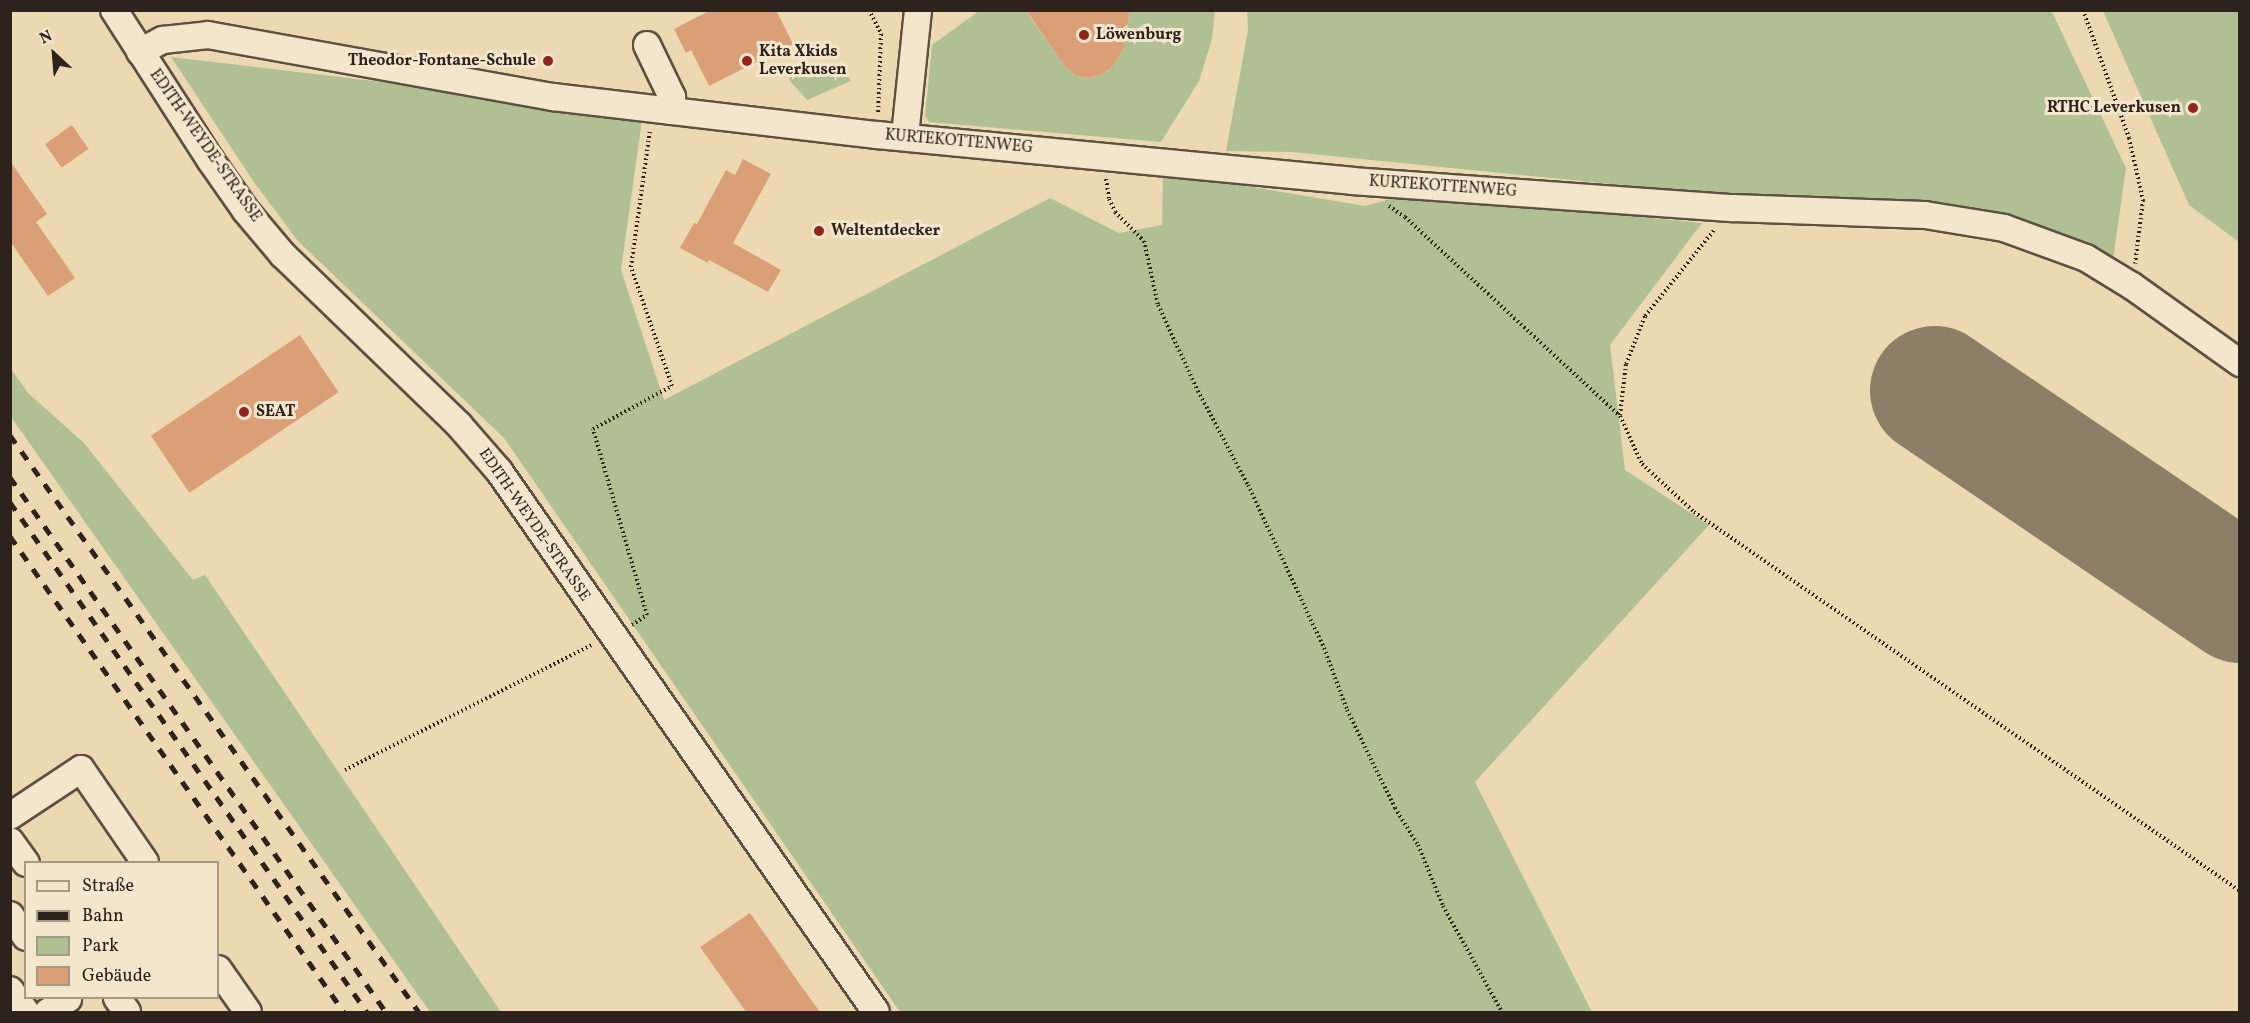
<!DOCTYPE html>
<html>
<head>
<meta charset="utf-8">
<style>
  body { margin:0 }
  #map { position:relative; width:2250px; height:1023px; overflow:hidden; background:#ecd9b2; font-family:Vollkorn,serif }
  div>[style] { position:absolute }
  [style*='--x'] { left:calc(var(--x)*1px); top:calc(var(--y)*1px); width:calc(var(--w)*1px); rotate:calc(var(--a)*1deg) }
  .green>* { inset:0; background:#b1c092 }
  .runway>* { height:129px; margin:-64.5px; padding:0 64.5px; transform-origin:64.5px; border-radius:64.5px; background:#8c7e67 }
  .building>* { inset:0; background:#db9f77; transform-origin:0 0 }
  .path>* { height:4px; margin-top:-2px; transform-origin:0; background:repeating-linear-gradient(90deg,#2d221c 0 1.5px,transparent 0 4.5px) }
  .roads { filter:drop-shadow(2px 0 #5d5042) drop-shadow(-2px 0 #5d5042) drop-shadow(0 2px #5d5042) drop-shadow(0 -2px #5d5042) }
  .minor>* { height:26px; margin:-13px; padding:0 13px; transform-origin:13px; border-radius:13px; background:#f3e6cd }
  .rail>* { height:4.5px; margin-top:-2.25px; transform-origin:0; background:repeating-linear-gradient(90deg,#2d221c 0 10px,transparent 0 20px) }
  .dots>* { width:16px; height:16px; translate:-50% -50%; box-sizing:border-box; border:3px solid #f3e6cd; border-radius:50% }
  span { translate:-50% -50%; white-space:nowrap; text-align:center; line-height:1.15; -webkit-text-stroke:6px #f3e6cd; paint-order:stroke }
  .poi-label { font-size:16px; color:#2d221c; font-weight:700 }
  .left { translate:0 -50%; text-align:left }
  .right { translate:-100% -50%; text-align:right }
  .street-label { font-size:16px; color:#2d221c }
  .frame { position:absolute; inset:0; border:12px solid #2d221c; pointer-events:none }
  .legend { position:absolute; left:24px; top:861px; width:195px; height:138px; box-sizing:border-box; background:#f3e6cd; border:2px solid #a49886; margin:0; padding:8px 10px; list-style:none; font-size:18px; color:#2d221c }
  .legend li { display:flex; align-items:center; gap:12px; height:30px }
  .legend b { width:30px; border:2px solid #a49886 }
  .north { position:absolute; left:24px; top:24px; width:60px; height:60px; -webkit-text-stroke:4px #f3e6cd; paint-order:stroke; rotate:334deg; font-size:16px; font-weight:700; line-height:24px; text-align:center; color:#2d221c }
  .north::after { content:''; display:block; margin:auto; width:21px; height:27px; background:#2d221c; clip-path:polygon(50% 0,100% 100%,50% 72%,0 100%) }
</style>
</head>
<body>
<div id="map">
  <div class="green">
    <i style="clip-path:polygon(2051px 10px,2126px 168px,2113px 260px,1994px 216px,1722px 195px,1292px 152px,1226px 151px,1248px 30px,1247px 11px)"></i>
    <i style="clip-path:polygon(979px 11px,1026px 11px,1065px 67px,1077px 76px,1089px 78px,1103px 74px,1115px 64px,1124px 47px,1130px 11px,1215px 11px,1212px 39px,1199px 81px,1161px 142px,929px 122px,925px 116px,932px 45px)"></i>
    <i style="clip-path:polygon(2103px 11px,2239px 11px,2239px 242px,2189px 205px)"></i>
    <i style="clip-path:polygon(171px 57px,643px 113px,621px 270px,664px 400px,1050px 198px,1119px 233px,1162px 225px,1163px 172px,1365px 206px,1407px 194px,1702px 223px,1610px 345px,1625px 470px,1709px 525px,1475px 782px,1592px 1012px,900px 1012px,504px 438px,297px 240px,254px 182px)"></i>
    <i style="clip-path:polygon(842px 62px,851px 81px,807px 100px,789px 80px,792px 72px,803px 67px,809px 78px)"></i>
    <i style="clip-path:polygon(11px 369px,28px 393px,84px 443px,193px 580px,205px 575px,501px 1012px,430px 1012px,11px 417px)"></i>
  </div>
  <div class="runway">
    <i style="--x:1934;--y:390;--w:370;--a:34.2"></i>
  </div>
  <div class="building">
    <i style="clip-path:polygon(711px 10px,776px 10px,793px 44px,709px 86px,691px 50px,686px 53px,674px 29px)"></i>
    <i style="clip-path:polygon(1026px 10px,1130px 10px,1124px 47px,1115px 64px,1103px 74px,1089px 78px,1077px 76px,1065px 67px)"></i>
    <i style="left:72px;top:125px;width:29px;height:33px;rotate:55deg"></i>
    <i style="clip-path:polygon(743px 159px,771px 174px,733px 243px,781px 270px,768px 292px,709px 260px,708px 263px,680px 248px,694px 223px,697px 224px,726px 170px,735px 175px)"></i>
    <i style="clip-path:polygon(10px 161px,47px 214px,36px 222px,75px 278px,48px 296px,10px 241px)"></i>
    <i style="left:300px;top:335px;width:69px;height:180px;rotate:56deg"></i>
    <i style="clip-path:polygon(750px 913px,804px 990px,820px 1012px,746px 1012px,700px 947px)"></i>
  </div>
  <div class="path">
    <i style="--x:869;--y:10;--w:27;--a:63"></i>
    <i style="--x:881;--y:34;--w:81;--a:92.1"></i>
    <i style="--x:2083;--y:10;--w:136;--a:70.2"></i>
    <i style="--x:2129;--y:138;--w:64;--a:77.3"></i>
    <i style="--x:2143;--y:200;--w:64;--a:97.1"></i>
    <i style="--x:1106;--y:179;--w:20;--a:81"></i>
    <i style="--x:1109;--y:199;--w:14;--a:65"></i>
    <i style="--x:1115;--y:212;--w:41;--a:45"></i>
    <i style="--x:1144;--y:241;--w:66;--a:77.7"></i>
    <i style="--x:1158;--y:305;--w:95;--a:65.1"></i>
    <i style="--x:1198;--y:391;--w:106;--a:62"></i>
    <i style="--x:1248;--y:485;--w:180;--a:65"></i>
    <i style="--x:1324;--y:648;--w:66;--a:69.6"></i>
    <i style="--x:1347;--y:710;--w:109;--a:63.9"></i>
    <i style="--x:1395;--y:808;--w:44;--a:58.1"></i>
    <i style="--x:1418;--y:845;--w:66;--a:67.7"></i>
    <i style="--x:1443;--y:906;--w:121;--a:60.9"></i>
    <i style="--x:1389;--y:206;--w:19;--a:35"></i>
    <i style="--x:1405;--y:217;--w:293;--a:42.8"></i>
    <i style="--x:1620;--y:416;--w:53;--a:65.4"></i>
    <i style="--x:1642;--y:464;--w:71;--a:42.7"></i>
    <i style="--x:1694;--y:512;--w:665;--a:34.77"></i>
    <i style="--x:1620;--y:415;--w:51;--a:-83.3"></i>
    <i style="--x:1626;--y:364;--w:52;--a:-68.4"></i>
    <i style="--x:1645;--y:316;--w:112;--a:-51.2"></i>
    <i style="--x:632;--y:625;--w:18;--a:-34"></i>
    <i style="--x:647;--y:615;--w:194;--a:-106.2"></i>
    <i style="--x:593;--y:429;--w:90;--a:-28.6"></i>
    <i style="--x:672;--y:386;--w:126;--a:-109"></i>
    <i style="--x:631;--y:267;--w:138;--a:-82.1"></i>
    <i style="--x:345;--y:770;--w:278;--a:-26.9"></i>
  </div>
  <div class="roads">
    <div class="minor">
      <i style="--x:114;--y:10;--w:179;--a:57.3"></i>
      <i style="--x:211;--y:161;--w:61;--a:55"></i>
      <i style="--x:246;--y:211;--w:57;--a:49.9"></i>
      <i style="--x:283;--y:255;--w:245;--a:44"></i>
      <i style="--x:459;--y:425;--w:61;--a:49"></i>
      <i style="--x:499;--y:471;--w:659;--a:55.13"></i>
      <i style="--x:647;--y:45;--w:58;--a:64.3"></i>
      <i style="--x:672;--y:97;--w:14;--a:94"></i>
      <i style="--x:140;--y:52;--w:26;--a:-28"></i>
      <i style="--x:163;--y:40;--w:45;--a:-6.3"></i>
      <i style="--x:208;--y:35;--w:351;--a:10.2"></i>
      <i style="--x:553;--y:97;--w:326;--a:6.7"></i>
      <i style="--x:877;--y:135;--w:477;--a:5.5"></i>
      <i style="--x:1352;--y:181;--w:382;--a:4.1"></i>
      <i style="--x:1733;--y:208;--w:192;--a:2.1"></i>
      <i style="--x:1925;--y:215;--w:80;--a:9.3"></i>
      <i style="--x:2004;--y:228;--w:87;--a:20.1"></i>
      <i style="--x:2086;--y:258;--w:54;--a:31.3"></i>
      <i style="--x:2132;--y:286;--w:133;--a:35.5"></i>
      <i style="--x:905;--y:136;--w:127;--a:-84.1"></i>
      <i style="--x:10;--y:816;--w:85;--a:-33.5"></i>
      <i style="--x:81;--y:769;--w:113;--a:55.5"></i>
      <i style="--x:10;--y:841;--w:27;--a:54"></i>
      <i style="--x:10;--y:915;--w:27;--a:54"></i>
      <i style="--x:218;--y:969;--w:52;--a:55.1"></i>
      <i style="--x:10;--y:990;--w:27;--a:54"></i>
      <i style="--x:117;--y:998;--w:17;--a:54"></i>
      <i style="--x:48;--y:1012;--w:24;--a:-33"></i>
    </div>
  </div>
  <div class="rail">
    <i style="--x:10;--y:435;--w:707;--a:54.67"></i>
    <i style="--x:10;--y:477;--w:654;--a:54.9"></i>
    <i style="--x:10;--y:502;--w:623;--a:55.01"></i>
    <i style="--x:10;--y:536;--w:581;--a:54.94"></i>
  </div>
  <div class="dots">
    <i style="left:1084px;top:35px;background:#8f2418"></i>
    <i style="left:548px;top:61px;background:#8f2418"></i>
    <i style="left:747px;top:61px;background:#8f2418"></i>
    <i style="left:2193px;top:108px;background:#8f2418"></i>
    <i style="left:819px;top:231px;background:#8f2418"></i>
    <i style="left:244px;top:412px;background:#8f2418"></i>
  </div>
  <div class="poi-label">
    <span class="left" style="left:1096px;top:35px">Löwenburg</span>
    <span class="left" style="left:759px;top:61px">Kita Xkids<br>Leverkusen</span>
    <span class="right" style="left:536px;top:61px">Theodor-Fontane-Schule</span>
    <span class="right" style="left:2181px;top:108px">RTHC Leverkusen</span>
    <span class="left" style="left:831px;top:231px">Weltentdecker</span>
    <span class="left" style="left:256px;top:412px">SEAT</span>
  </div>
  <div class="street-label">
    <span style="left:959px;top:142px;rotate:5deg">KURTEKOTTENWEG</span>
    <span style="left:205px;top:146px;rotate:55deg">EDITH-WEYDE-STRASSE</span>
    <span style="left:1443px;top:187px;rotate:4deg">KURTEKOTTENWEG</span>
    <span style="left:534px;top:525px;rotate:55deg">EDITH-WEYDE-STRASSE</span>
  </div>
  <div class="frame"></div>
  <ul class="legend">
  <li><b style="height:8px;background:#f3e6cd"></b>Straße</li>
  <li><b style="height:8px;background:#2d221c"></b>Bahn</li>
  <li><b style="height:16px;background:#b1c092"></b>Park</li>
  <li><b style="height:16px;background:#db9f77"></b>Gebäude</li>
  </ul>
  <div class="north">N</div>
</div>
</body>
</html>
